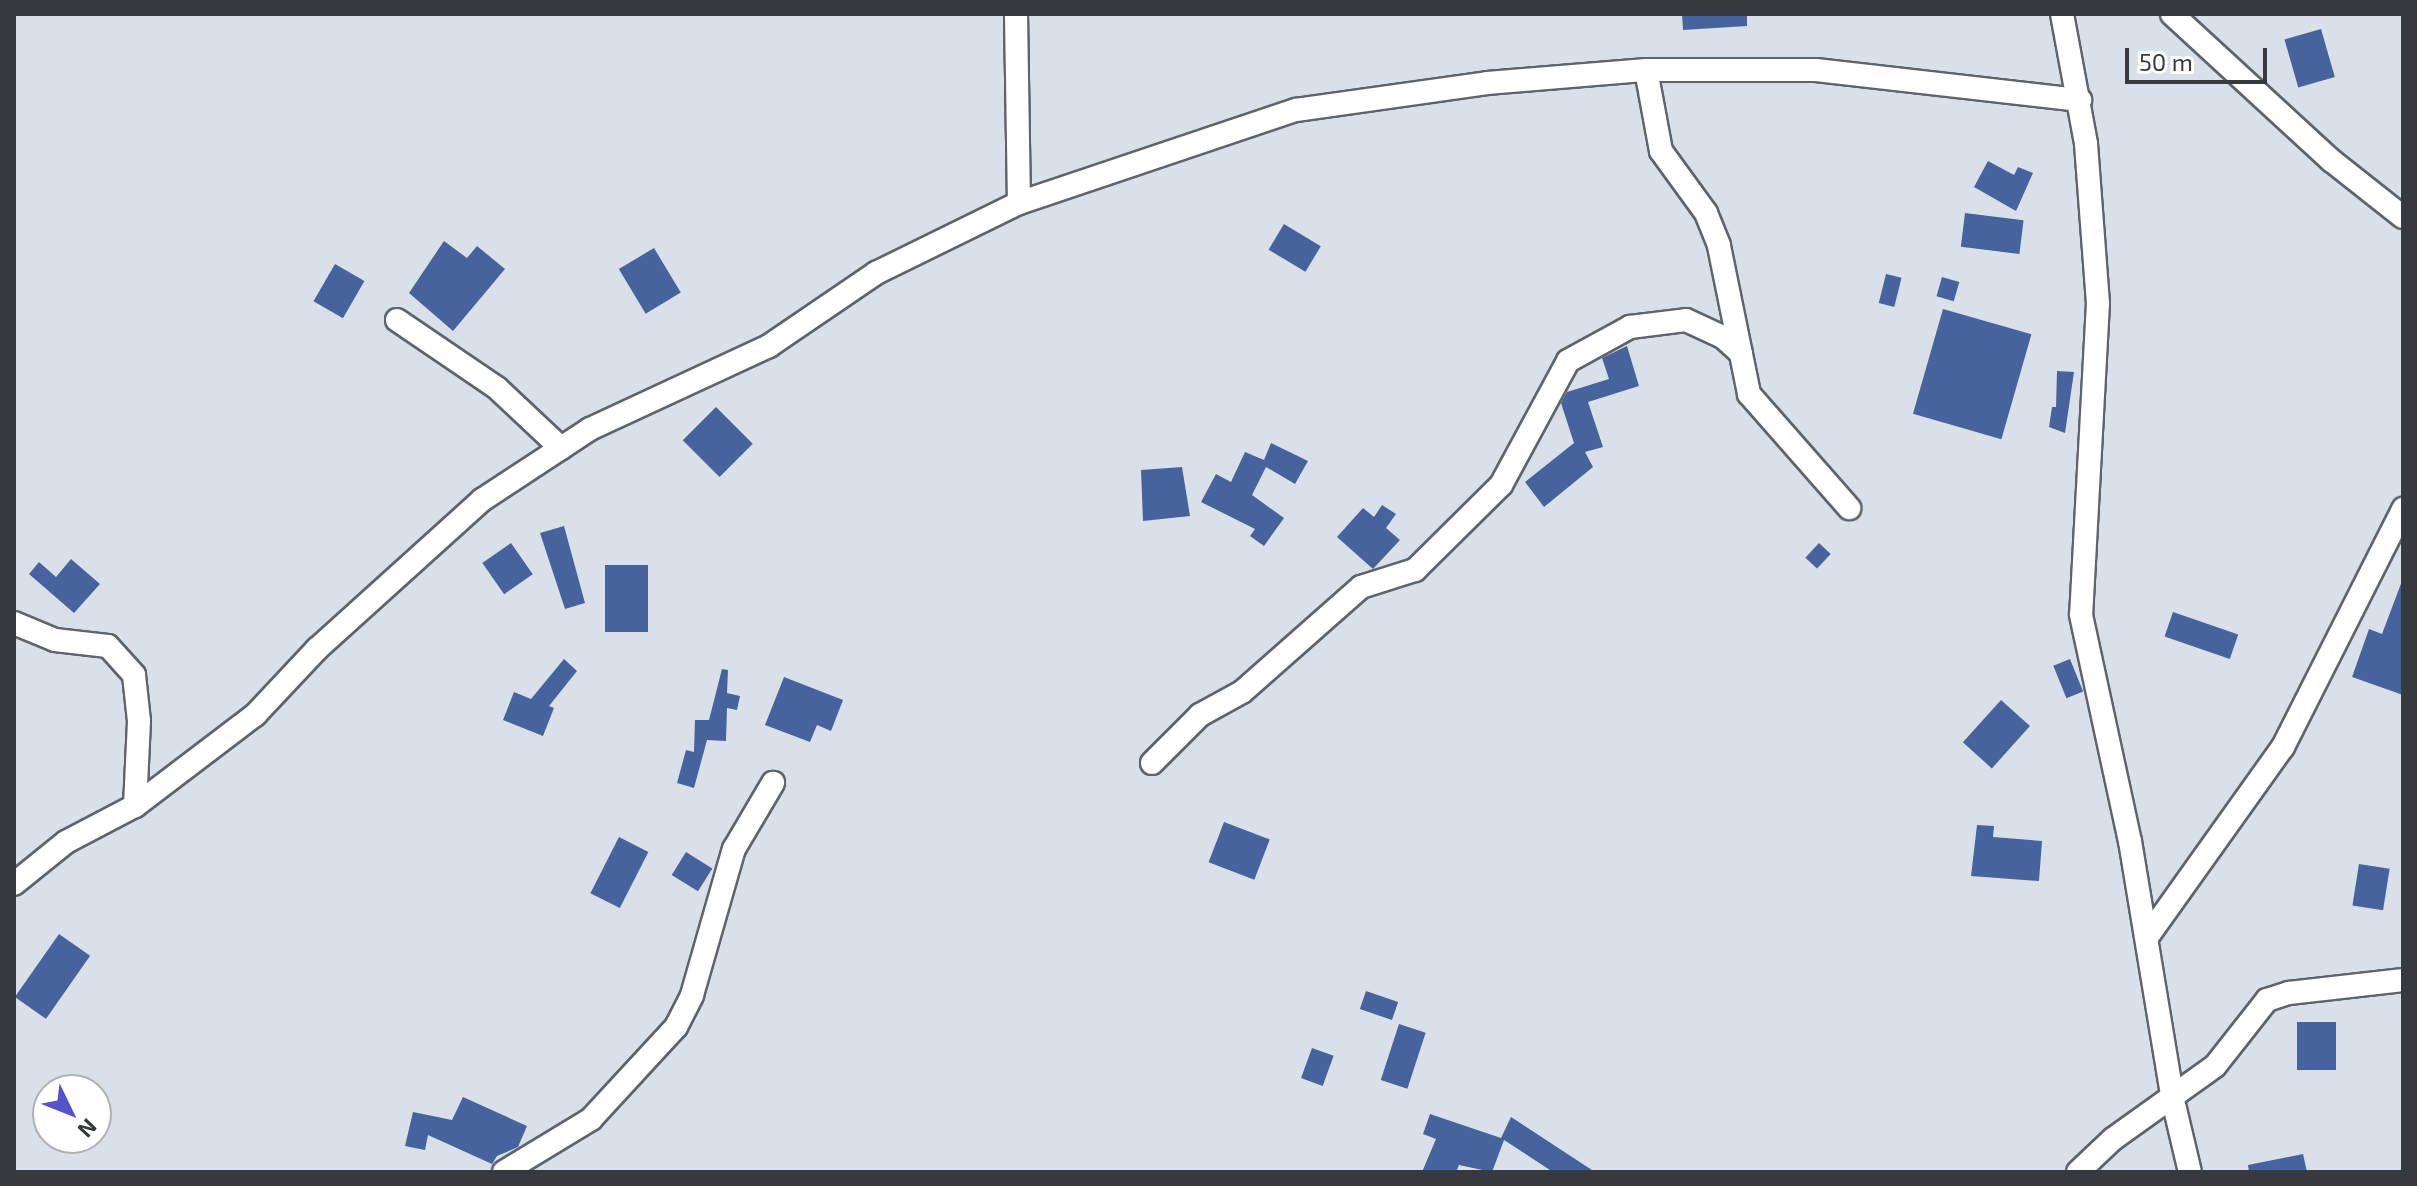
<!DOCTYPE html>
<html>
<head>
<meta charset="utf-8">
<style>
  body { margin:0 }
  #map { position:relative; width:2417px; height:1186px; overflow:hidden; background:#dae0ea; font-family:"Exo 2",sans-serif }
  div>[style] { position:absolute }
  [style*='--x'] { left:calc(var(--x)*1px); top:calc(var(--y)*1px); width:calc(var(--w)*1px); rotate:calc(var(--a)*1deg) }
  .building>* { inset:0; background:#46639e; transform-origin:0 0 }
  .roads { filter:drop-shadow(2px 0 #5e636c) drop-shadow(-2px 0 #5e636c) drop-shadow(0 2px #5e636c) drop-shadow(0 -2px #5e636c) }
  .minor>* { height:22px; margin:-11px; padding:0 11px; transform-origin:11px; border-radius:11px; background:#fff }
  span { translate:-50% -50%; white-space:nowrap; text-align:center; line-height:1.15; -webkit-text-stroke:8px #fff; paint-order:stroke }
  .frame { position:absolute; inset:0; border:16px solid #36393d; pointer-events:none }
  .north { position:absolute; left:32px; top:1074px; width:80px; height:80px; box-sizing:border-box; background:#fff; border:2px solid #afb0b1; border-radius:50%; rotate:133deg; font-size:22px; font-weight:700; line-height:32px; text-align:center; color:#36393d }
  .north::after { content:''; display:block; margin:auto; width:28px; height:36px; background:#5552ca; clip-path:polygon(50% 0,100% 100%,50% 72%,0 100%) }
  .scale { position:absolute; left:2125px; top:48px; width:142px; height:36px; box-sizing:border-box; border:4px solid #36393d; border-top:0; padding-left:10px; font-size:24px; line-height:28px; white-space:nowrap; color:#36393d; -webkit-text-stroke:6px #fff; paint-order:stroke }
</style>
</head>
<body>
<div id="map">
  <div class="building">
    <i style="clip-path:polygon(1682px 14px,1747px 14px,1747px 26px,1683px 30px)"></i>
    <i style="left:2321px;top:29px;width:50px;height:38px;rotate:74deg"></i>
    <i style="clip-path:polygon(1988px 161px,2014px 175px,2018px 167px,2033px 173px,2016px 211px,1974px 187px)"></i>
    <i style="left:1965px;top:213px;width:59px;height:34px;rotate:7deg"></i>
    <i style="left:1284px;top:224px;width:43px;height:30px;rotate:31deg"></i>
    <i style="clip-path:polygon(444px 241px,467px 258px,477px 246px,505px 269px,453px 331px,409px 293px)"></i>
    <i style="left:654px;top:248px;width:52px;height:41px;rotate:59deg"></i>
    <i style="left:335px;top:264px;width:34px;height:43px;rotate:30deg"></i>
    <i style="left:1886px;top:274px;width:16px;height:30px;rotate:14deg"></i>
    <i style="left:1942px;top:277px;width:18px;height:20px;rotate:16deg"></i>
    <i style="left:1943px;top:309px;width:92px;height:109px;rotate:16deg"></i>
    <i style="clip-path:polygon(1627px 346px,1639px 386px,1588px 402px,1603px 447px,1585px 452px,1593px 467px,1544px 507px,1525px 482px,1574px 443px,1561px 403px,1567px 392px,1609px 379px,1602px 358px)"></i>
    <i style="clip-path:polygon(2057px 371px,2074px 372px,2065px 433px,2049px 427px,2052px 407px,2056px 407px)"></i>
    <i style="left:716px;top:407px;width:52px;height:47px;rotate:45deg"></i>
    <i style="clip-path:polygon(1271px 443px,1308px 461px,1295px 484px,1266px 467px,1252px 495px,1284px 518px,1264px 546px,1250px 536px,1255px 529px,1201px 502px,1216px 474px,1231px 482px,1245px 452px,1264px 460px)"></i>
    <i style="clip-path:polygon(1182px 467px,1190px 516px,1143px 521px,1141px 470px)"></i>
    <i style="clip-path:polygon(1382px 505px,1396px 514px,1386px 528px,1400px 540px,1373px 569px,1337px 537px,1363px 508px,1374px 517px)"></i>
    <i style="clip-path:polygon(564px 526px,585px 603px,565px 609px,540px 533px)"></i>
    <i style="left:511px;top:543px;width:38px;height:35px;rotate:55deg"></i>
    <i style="left:1819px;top:543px;width:16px;height:20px;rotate:43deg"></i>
    <i style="clip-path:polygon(71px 559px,100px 584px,74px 613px,29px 574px,39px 562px,56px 577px)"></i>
    <i style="left:605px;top:565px;width:43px;height:67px"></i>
    <i style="clip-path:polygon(2402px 581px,2403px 582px,2403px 695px,2352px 677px,2369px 629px,2382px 634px)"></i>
    <i style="left:2173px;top:612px;width:69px;height:26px;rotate:19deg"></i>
    <i style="clip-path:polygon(564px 659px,577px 671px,549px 706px,554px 708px,543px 736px,503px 720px,514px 692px,531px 699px)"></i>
    <i style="left:2070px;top:659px;width:35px;height:18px;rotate:68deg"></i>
    <i style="clip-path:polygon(722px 669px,728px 670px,727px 693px,740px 696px,737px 710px,727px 708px,726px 741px,707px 740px,694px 788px,677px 783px,686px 750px,694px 752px,695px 720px,709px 720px)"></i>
    <i style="clip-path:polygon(784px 677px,843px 700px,831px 731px,817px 725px,810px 742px,765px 725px)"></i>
    <i style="left:2001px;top:700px;width:39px;height:57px;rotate:42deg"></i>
    <i style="left:1224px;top:822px;width:49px;height:43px;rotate:21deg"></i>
    <i style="clip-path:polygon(1977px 825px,1994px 826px,1993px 837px,2042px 841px,2039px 881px,1971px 876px)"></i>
    <i style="left:619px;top:837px;width:33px;height:63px;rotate:27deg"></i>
    <i style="left:686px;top:852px;width:31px;height:27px;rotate:32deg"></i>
    <i style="left:2359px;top:864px;width:31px;height:42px;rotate:9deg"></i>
    <i style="left:59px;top:934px;width:38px;height:77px;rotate:35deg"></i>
    <i style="left:1366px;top:991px;width:34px;height:19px;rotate:19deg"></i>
    <i style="left:2336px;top:1022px;width:48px;height:39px;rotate:90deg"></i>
    <i style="left:1399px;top:1024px;width:28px;height:59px;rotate:18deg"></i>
    <i style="left:1312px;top:1048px;width:23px;height:32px;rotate:20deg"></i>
    <i style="clip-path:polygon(463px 1097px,527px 1126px,518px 1147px,497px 1156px,492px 1164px,428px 1135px,425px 1150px,405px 1146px,413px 1112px,452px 1120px)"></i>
    <i style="clip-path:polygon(1430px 1114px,1501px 1138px,1511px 1117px,1595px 1172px,1553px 1172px,1504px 1140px,1492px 1172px,1459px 1165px,1456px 1172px,1422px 1172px,1436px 1139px,1423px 1134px)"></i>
    <i style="clip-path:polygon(2303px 1154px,2307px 1172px,2249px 1172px,2248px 1165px)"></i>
  </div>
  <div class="roads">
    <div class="minor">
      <i style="--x:1016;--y:14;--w:189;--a:89.1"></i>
      <i style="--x:2062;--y:14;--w:132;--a:79.5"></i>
      <i style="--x:2086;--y:144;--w:159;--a:85.7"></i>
      <i style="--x:2098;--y:303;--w:312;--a:93.1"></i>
      <i style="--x:2081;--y:615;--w:231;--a:77.8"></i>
      <i style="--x:2130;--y:841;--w:258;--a:80.6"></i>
      <i style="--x:2172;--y:1096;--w:78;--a:76.7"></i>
      <i style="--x:2172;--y:14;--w:217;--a:42.6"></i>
      <i style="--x:2332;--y:161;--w:90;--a:38.3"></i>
      <i style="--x:1646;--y:70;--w:82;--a:79.5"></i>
      <i style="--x:1661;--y:151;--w:77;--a:54"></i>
      <i style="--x:1706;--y:213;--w:35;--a:68"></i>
      <i style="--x:1719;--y:246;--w:151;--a:78.5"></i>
      <i style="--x:1749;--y:394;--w:152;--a:48.7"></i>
      <i style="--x:397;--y:320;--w:121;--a:34.2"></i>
      <i style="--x:497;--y:388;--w:88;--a:43.2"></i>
      <i style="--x:14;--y:623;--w:44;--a:22.5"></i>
      <i style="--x:55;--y:640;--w:53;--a:6.5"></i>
      <i style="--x:108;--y:646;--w:39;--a:48"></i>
      <i style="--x:134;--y:675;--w:46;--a:83.8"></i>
      <i style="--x:139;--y:721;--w:85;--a:92.7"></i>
      <i style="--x:1152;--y:763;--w:68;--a:-45"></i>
      <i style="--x:1200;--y:715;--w:48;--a:-28.7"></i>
      <i style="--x:1242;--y:692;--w:159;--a:-41.4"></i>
      <i style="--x:1361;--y:587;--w:57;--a:-17.5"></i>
      <i style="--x:1415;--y:570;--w:121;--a:-44.7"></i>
      <i style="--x:1501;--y:485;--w:141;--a:-61.6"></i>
      <i style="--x:1568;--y:361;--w:71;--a:-28.7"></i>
      <i style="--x:1630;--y:327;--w:56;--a:-7.1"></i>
      <i style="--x:1686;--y:320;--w:41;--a:24.7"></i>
      <i style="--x:1723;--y:337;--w:24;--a:42"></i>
      <i style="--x:14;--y:884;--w:67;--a:-38.9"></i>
      <i style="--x:66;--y:842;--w:78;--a:-27.6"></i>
      <i style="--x:135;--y:806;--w:151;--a:-37.2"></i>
      <i style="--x:255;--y:715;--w:91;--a:-46.8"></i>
      <i style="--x:317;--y:649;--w:222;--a:-42.1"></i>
      <i style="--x:482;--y:500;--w:129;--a:-33.3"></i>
      <i style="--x:590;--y:429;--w:197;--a:-24.9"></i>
      <i style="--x:769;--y:346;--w:130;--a:-34.3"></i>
      <i style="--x:876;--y:273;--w:159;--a:-26.1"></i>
      <i style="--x:1019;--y:203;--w:292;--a:-18.6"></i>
      <i style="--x:1296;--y:110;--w:193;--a:-8"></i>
      <i style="--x:1487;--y:83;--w:160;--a:-4.7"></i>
      <i style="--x:1646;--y:70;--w:170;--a:0"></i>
      <i style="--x:1816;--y:70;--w:266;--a:6.5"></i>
      <i style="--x:2148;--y:936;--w:232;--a:-54.5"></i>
      <i style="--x:2283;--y:747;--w:267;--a:-63.2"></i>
      <i style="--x:504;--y:1172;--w:102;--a:-31.3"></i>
      <i style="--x:591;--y:1119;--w:125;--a:-47.3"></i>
      <i style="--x:676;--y:1027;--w:36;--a:-63"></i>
      <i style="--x:692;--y:995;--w:152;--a:-74"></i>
      <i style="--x:734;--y:849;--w:77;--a:-59.4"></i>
      <i style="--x:2078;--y:1172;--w:48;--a:-43.3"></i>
      <i style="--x:2113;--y:1139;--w:125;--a:-35.6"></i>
      <i style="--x:2215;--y:1066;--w:84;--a:-51.8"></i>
      <i style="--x:2267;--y:1000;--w:23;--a:-18"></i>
      <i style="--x:2289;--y:993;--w:115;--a:-6.5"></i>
    </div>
  </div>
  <div class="frame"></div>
  <div class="north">N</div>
  <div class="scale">50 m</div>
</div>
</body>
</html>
